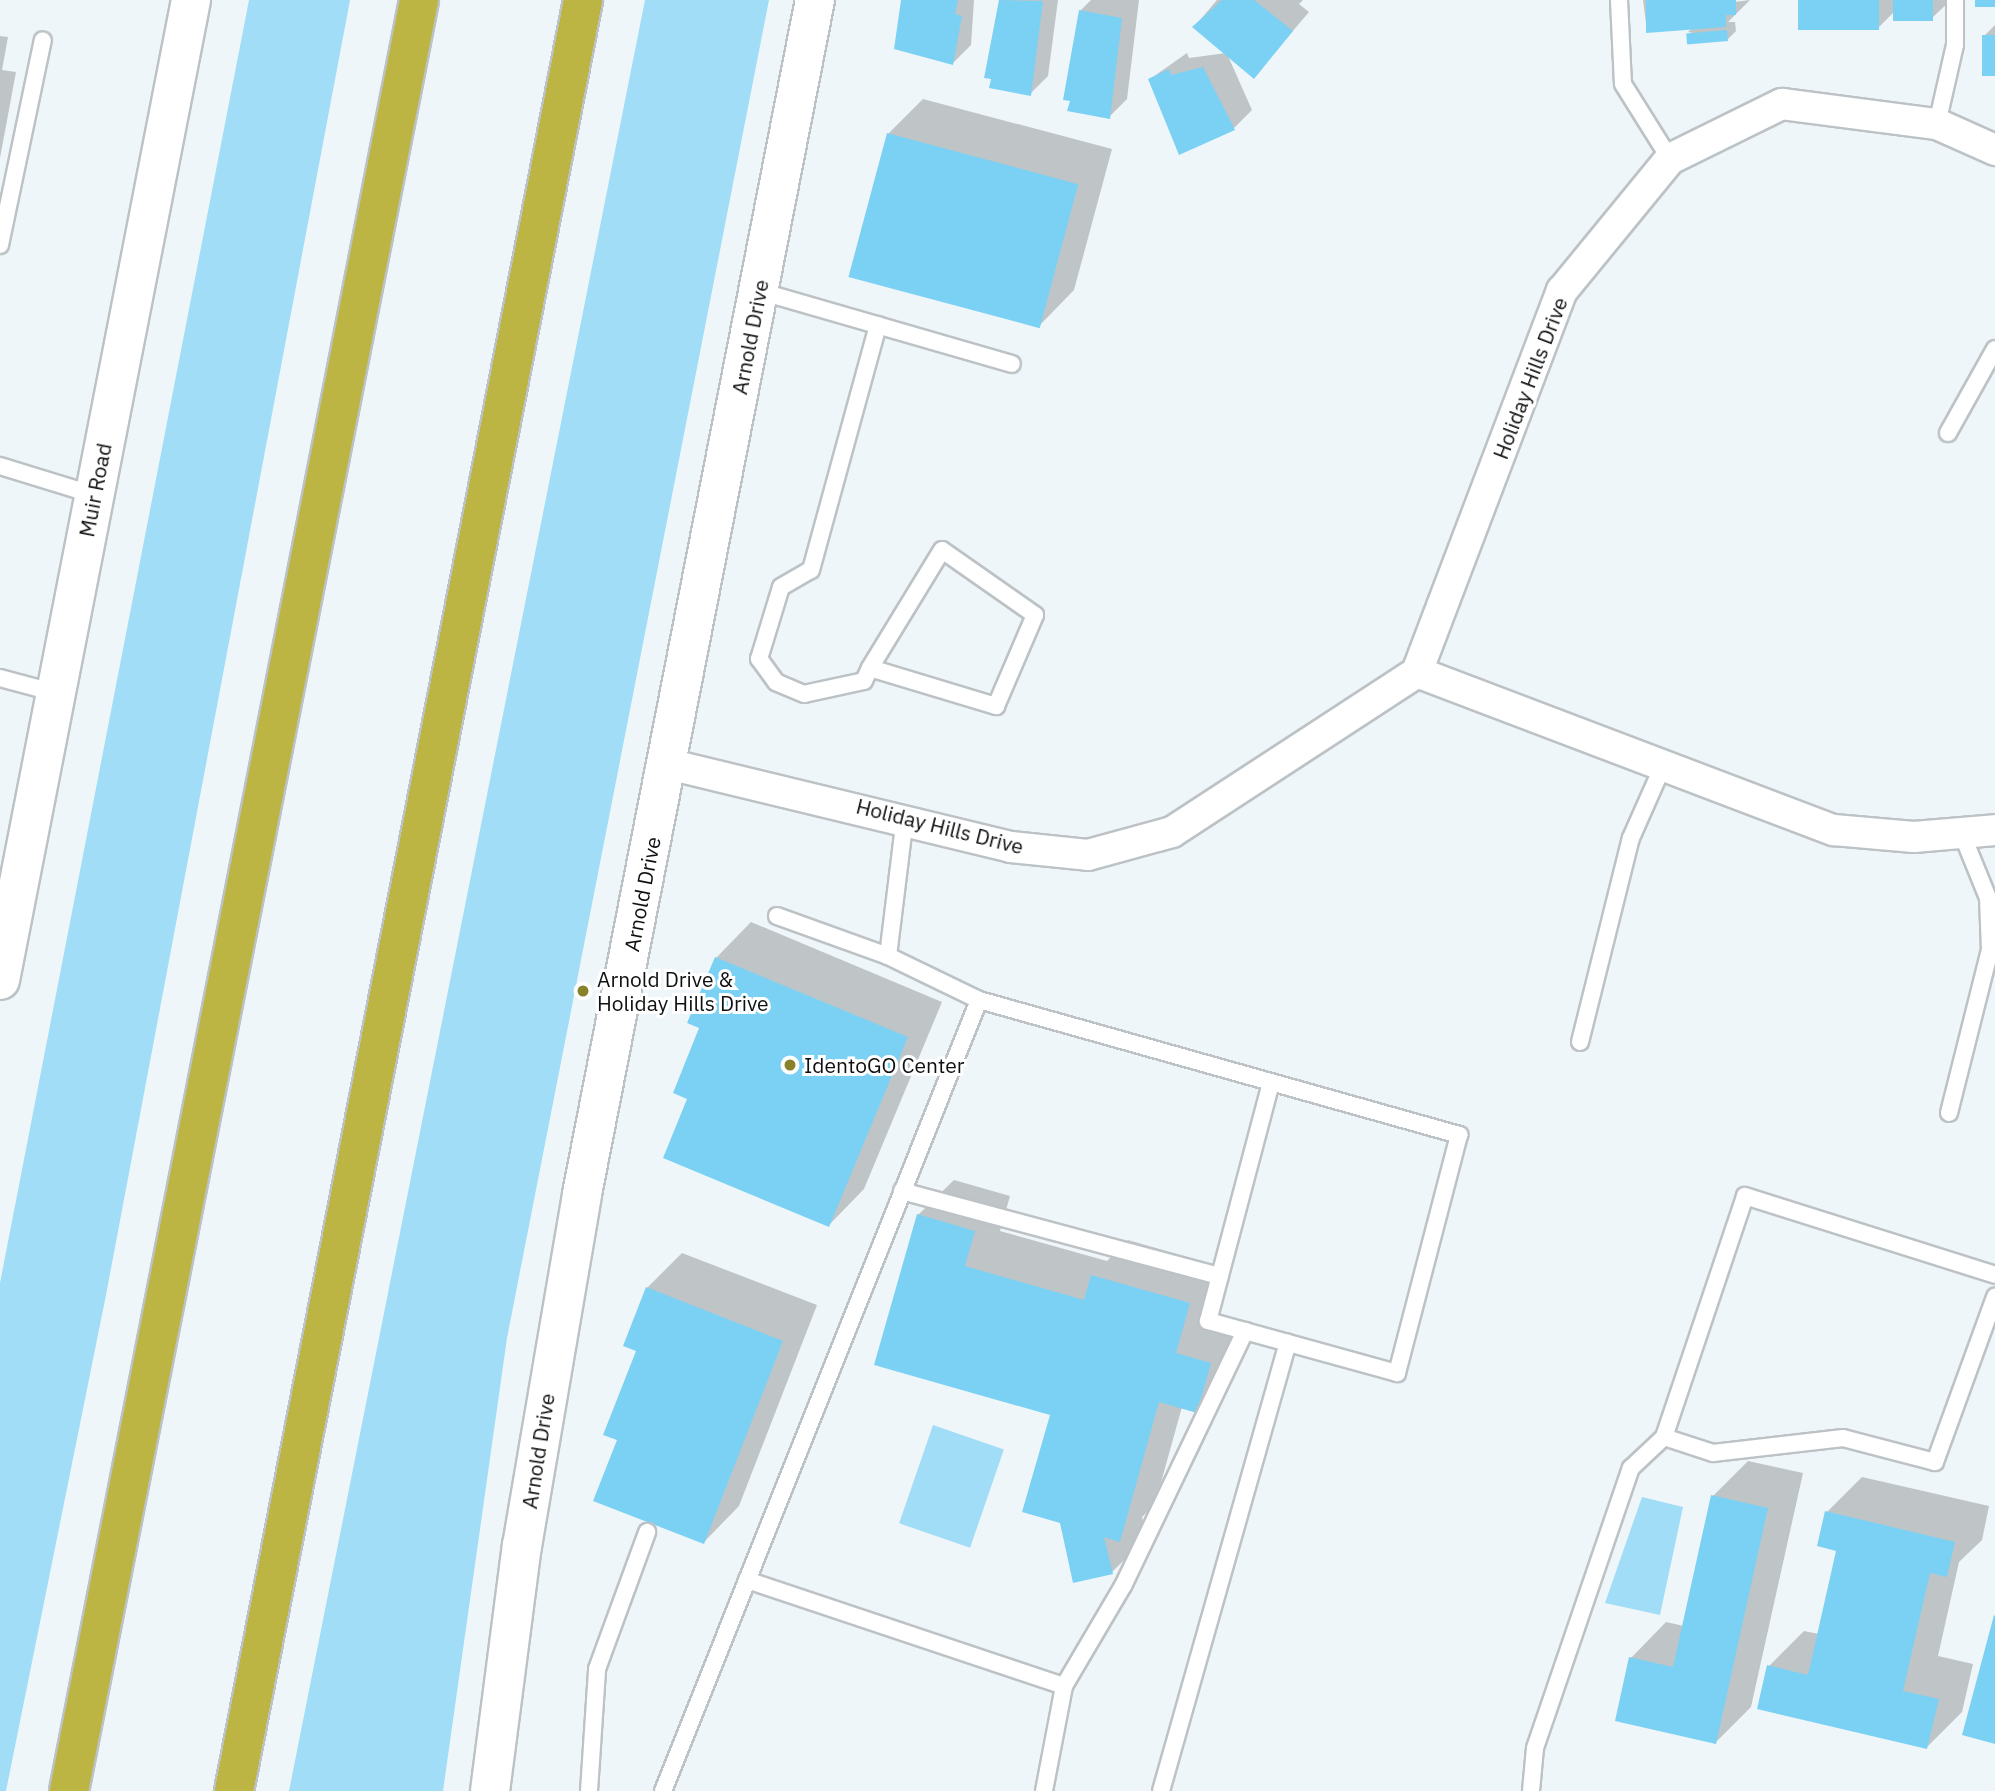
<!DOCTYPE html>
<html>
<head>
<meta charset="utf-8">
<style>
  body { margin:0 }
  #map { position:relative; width:1995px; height:1791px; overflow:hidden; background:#eff6f9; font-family:"IBM Plex Sans",sans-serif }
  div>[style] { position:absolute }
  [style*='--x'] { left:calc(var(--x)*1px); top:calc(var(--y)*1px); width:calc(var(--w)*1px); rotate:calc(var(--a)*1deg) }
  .green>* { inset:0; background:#a1ddf6; transform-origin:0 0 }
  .shadow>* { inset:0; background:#0003 }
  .building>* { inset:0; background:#7bd1f4; transform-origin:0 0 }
  .roads { filter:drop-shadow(2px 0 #bcc2c5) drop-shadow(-2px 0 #bcc2c5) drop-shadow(0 2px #bcc2c5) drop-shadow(0 -2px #bcc2c5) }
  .lane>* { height:16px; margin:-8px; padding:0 8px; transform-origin:8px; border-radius:8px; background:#fff }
  .street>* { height:30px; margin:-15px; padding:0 15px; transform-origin:15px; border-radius:15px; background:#fff }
  .secondary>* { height:38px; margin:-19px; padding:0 19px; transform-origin:19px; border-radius:19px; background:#fff }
  .highway>* { height:38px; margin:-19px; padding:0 19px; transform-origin:19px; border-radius:19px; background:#bcb544 }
  .dots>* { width:19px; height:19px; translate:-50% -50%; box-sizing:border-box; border:4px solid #fff; border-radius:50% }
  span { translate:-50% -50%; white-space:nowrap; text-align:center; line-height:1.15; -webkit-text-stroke:6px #fff; paint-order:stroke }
  .street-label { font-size:21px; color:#0e1011 }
  .poi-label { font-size:21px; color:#0e1011 }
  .left { translate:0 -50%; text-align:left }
</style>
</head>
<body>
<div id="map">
  <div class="green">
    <i style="clip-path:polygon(249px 0,350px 0,106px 1295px,6px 1791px,0 1791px,0 1283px)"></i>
    <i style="clip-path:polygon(645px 0,769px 0,507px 1338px,443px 1791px,289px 1791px)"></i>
    <i style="left:933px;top:1425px;width:75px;height:104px;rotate:19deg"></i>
    <i style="clip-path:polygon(1642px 1497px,1683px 1507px,1660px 1615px,1605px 1603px)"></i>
  </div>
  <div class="shadow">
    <i style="clip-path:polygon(905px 0,974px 0,971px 45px,953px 63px)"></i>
    <i style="clip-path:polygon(1000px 0,1058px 0,1048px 76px,1030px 94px,986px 76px)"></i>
    <i style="clip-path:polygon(1091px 0,1139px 0,1127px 99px,1109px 117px,1080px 11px)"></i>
    <i style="clip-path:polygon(1217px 0,1303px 0,1299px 4px,1309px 12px,1254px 77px,1228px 56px,1252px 110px,1234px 128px,1180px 153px,1150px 79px,1187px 53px,1189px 58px,1226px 53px,1194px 27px)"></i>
    <i style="clip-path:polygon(1643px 0,1734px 2px,1750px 0,1728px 22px,1735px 22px,1736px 31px,1727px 40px,1688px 32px,1692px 28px,1647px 31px)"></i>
    <i style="clip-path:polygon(1800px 0,1951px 0,1932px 18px,1895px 11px,1879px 27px)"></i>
    <i style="clip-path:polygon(1995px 25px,1995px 74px,1984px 36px)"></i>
    <i style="clip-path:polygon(0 36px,8px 37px,2px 70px,16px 72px,0 158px)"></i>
    <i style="clip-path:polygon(923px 99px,1112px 149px,1074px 290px,1039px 326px,888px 134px)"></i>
    <i style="clip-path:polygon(751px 922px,942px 1002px,864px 1189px,829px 1225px,690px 1098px,716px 958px)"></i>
    <i style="clip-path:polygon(954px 1180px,1010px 1196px,1000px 1231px,1107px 1261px,1128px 1240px,1225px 1268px,1210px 1318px,1246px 1328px,1232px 1375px,1197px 1411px,1182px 1407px,1155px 1504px,1142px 1517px,1147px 1537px,1112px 1572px,1052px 1414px,918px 1215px)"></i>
    <i style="clip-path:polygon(682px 1253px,817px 1305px,739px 1506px,704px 1542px,638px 1350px,647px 1288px)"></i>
    <i style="clip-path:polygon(1748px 1461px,1803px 1473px,1751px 1707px,1716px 1742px,1631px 1658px,1666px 1622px,1684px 1626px,1713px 1496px)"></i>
    <i style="clip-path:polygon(1862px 1477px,1989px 1506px,1982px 1540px,1959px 1562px,1938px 1656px,1973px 1664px,1962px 1712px,1927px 1747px,1769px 1666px,1804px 1631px,1819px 1634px,1838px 1549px,1827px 1512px)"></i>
  </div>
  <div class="building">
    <i style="clip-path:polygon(901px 0,958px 0,955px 14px,962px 16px,953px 65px,894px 49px)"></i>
    <i style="clip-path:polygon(999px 0,1043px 1px,1031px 96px,989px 88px,991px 79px,984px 78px)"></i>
    <i style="clip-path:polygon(1222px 0,1254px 0,1293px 31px,1254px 79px,1192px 27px)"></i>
    <i style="clip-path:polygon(1646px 0,1736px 0,1736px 15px,1726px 15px,1726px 27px,1646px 33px)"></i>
    <i style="left:1798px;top:0;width:81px;height:30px"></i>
    <i style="left:1893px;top:0;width:40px;height:21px"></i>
    <i style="left:1975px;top:0;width:20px;height:7px"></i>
    <i style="clip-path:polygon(1079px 10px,1122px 18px,1110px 119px,1067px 111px,1070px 101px,1063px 100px)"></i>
    <i style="left:1727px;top:30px;width:11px;height:41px;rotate:85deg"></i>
    <i style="left:1982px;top:35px;width:13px;height:41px"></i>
    <i style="clip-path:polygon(1203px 67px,1235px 130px,1179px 155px,1148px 79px,1169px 69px,1171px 75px)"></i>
    <i style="left:887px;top:133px;width:198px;height:149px;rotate:15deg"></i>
    <i style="clip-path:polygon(715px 957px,908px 1037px,829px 1227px,663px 1158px,687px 1099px,673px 1093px,699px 1028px,687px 1023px)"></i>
    <i style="clip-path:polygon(917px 1214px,975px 1231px,965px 1266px,1084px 1300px,1091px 1275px,1190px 1303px,1176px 1353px,1211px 1363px,1197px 1413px,1159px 1402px,1120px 1542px,1104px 1537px,1113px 1574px,1073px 1583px,1060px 1523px,1022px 1512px,1050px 1415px,874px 1365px)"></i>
    <i style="clip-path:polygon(646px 1287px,783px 1341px,704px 1544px,593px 1501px,617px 1440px,603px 1435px,636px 1351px,623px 1346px)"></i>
    <i style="clip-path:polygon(1711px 1495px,1768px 1508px,1716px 1744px,1615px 1721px,1629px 1657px,1673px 1667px)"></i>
    <i style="clip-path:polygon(1825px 1511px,1955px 1542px,1947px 1577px,1930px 1573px,1903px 1691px,1939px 1699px,1927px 1749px,1757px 1709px,1767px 1665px,1808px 1675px,1836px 1551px,1817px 1546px)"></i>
    <i style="clip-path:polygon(1994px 1615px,1995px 1616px,1995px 1744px,1962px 1735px)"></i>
  </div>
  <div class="roads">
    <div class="lane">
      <i style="--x:1619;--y:0;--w:84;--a:87.3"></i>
      <i style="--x:1623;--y:84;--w:89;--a:57.9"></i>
      <i style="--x:1937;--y:124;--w:81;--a:-77.2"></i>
      <i style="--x:1955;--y:45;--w:45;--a:-90"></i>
      <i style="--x:0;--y:245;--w:209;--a:-78.2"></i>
      <i style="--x:759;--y:291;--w:263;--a:16.1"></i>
      <i style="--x:1948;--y:433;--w:96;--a:-60.8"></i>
      <i style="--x:0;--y:466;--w:98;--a:17.1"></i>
      <i style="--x:870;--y:668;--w:132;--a:16.8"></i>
      <i style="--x:996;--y:706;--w:99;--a:-66.8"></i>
      <i style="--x:1035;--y:615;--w:113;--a:-145"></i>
      <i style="--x:942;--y:550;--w:138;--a:121.4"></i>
      <i style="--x:870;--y:668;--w:14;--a:115"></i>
      <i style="--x:864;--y:681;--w:61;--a:167.8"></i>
      <i style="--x:804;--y:694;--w:30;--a:-157"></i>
      <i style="--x:776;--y:682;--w:29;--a:-126"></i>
      <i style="--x:759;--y:659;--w:75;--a:-73"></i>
      <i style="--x:781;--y:587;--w:34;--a:-30"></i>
      <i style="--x:811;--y:570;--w:254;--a:-74.7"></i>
      <i style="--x:0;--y:678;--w:58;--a:15"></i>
      <i style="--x:777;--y:916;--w:118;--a:19.8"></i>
      <i style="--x:888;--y:956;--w:101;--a:25.8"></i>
      <i style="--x:979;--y:1000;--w:499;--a:15.7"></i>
      <i style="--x:1459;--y:1135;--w:246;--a:104.6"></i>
      <i style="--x:1397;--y:1373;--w:196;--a:-164.6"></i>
      <i style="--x:1208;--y:1321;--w:247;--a:-75.2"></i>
      <i style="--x:888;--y:956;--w:140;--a:-83"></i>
      <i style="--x:1580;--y:1042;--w:210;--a:-76"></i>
      <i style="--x:1631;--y:838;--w:77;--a:-66.1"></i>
      <i style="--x:1949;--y:1113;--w:168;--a:-75.9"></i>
      <i style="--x:1990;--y:950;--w:52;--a:-92.2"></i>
      <i style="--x:1988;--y:898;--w:69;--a:-112.1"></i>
      <i style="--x:902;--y:1191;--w:329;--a:15"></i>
      <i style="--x:1664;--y:1437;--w:52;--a:18.1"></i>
      <i style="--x:1713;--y:1453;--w:131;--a:-6.6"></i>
      <i style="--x:1843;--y:1438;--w:95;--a:14.6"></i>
      <i style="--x:1935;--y:1462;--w:176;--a:-70"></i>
      <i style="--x:747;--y:1580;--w:334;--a:18.5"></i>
      <i style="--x:589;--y:1791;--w:122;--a:-86.2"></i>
      <i style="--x:597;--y:1669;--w:146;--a:-69.9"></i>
      <i style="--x:663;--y:1791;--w:852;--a:-68.22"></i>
      <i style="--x:1044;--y:1791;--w:107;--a:-79.2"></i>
      <i style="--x:1064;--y:1686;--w:116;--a:-59.5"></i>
      <i style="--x:1123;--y:1586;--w:283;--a:-64.4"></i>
      <i style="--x:1161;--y:1791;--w:466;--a:-74.2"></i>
      <i style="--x:1531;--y:1791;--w:43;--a:-84.7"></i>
      <i style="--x:1535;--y:1748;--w:296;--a:-71.1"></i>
      <i style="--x:1631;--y:1468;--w:45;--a:-43.2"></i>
      <i style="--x:1664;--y:1437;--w:254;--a:-71.4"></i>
      <i style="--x:1745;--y:1196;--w:262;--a:17.5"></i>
    </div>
    <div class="street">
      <i style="--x:1417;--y:672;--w:446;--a:20.8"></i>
      <i style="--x:1834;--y:830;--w:80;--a:5"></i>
      <i style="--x:1914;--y:837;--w:81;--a:-4.9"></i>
      <i style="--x:668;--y:764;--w:353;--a:13.6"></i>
      <i style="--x:1011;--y:847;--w:77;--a:5.9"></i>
      <i style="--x:1088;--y:855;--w:87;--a:-15.3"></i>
      <i style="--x:1172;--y:832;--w:293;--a:-33.1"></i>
      <i style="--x:1417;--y:672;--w:408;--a:-69.2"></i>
      <i style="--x:1562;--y:291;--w:171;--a:-50.7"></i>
      <i style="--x:1670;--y:159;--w:125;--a:-26.2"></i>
      <i style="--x:1782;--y:104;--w:156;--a:7.4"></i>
      <i style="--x:1937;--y:124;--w:64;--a:24.1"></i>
    </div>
    <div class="secondary">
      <i style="--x:0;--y:980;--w:998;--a:-78.97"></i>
      <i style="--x:490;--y:1791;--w:247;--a:-82.6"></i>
      <i style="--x:522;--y:1546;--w:357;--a:-80.3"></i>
      <i style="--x:582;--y:1194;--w:1217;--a:-78.96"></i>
    </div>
    <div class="highway">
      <i style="--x:69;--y:1791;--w:1825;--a:-78.94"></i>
      <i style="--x:234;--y:1791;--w:1825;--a:-78.97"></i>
    </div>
  </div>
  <div class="dots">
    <i style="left:583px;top:991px;background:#88822a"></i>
    <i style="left:790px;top:1065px;background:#88822a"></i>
  </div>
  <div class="street-label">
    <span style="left:750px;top:337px;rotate:-79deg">Arnold Drive</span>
    <span style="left:1530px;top:378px;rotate:-69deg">Holiday Hills Drive</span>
    <span style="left:95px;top:490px;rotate:-79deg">Muir Road</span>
    <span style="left:940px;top:826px;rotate:14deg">Holiday Hills Drive</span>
    <span style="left:642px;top:894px;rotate:-79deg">Arnold Drive</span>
    <span style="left:538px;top:1451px;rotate:-81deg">Arnold Drive</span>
  </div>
  <div class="poi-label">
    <span class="left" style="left:597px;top:991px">Arnold Drive &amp;<br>Holiday Hills Drive</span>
    <span class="left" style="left:804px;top:1065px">IdentoGO Center</span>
  </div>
</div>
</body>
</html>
